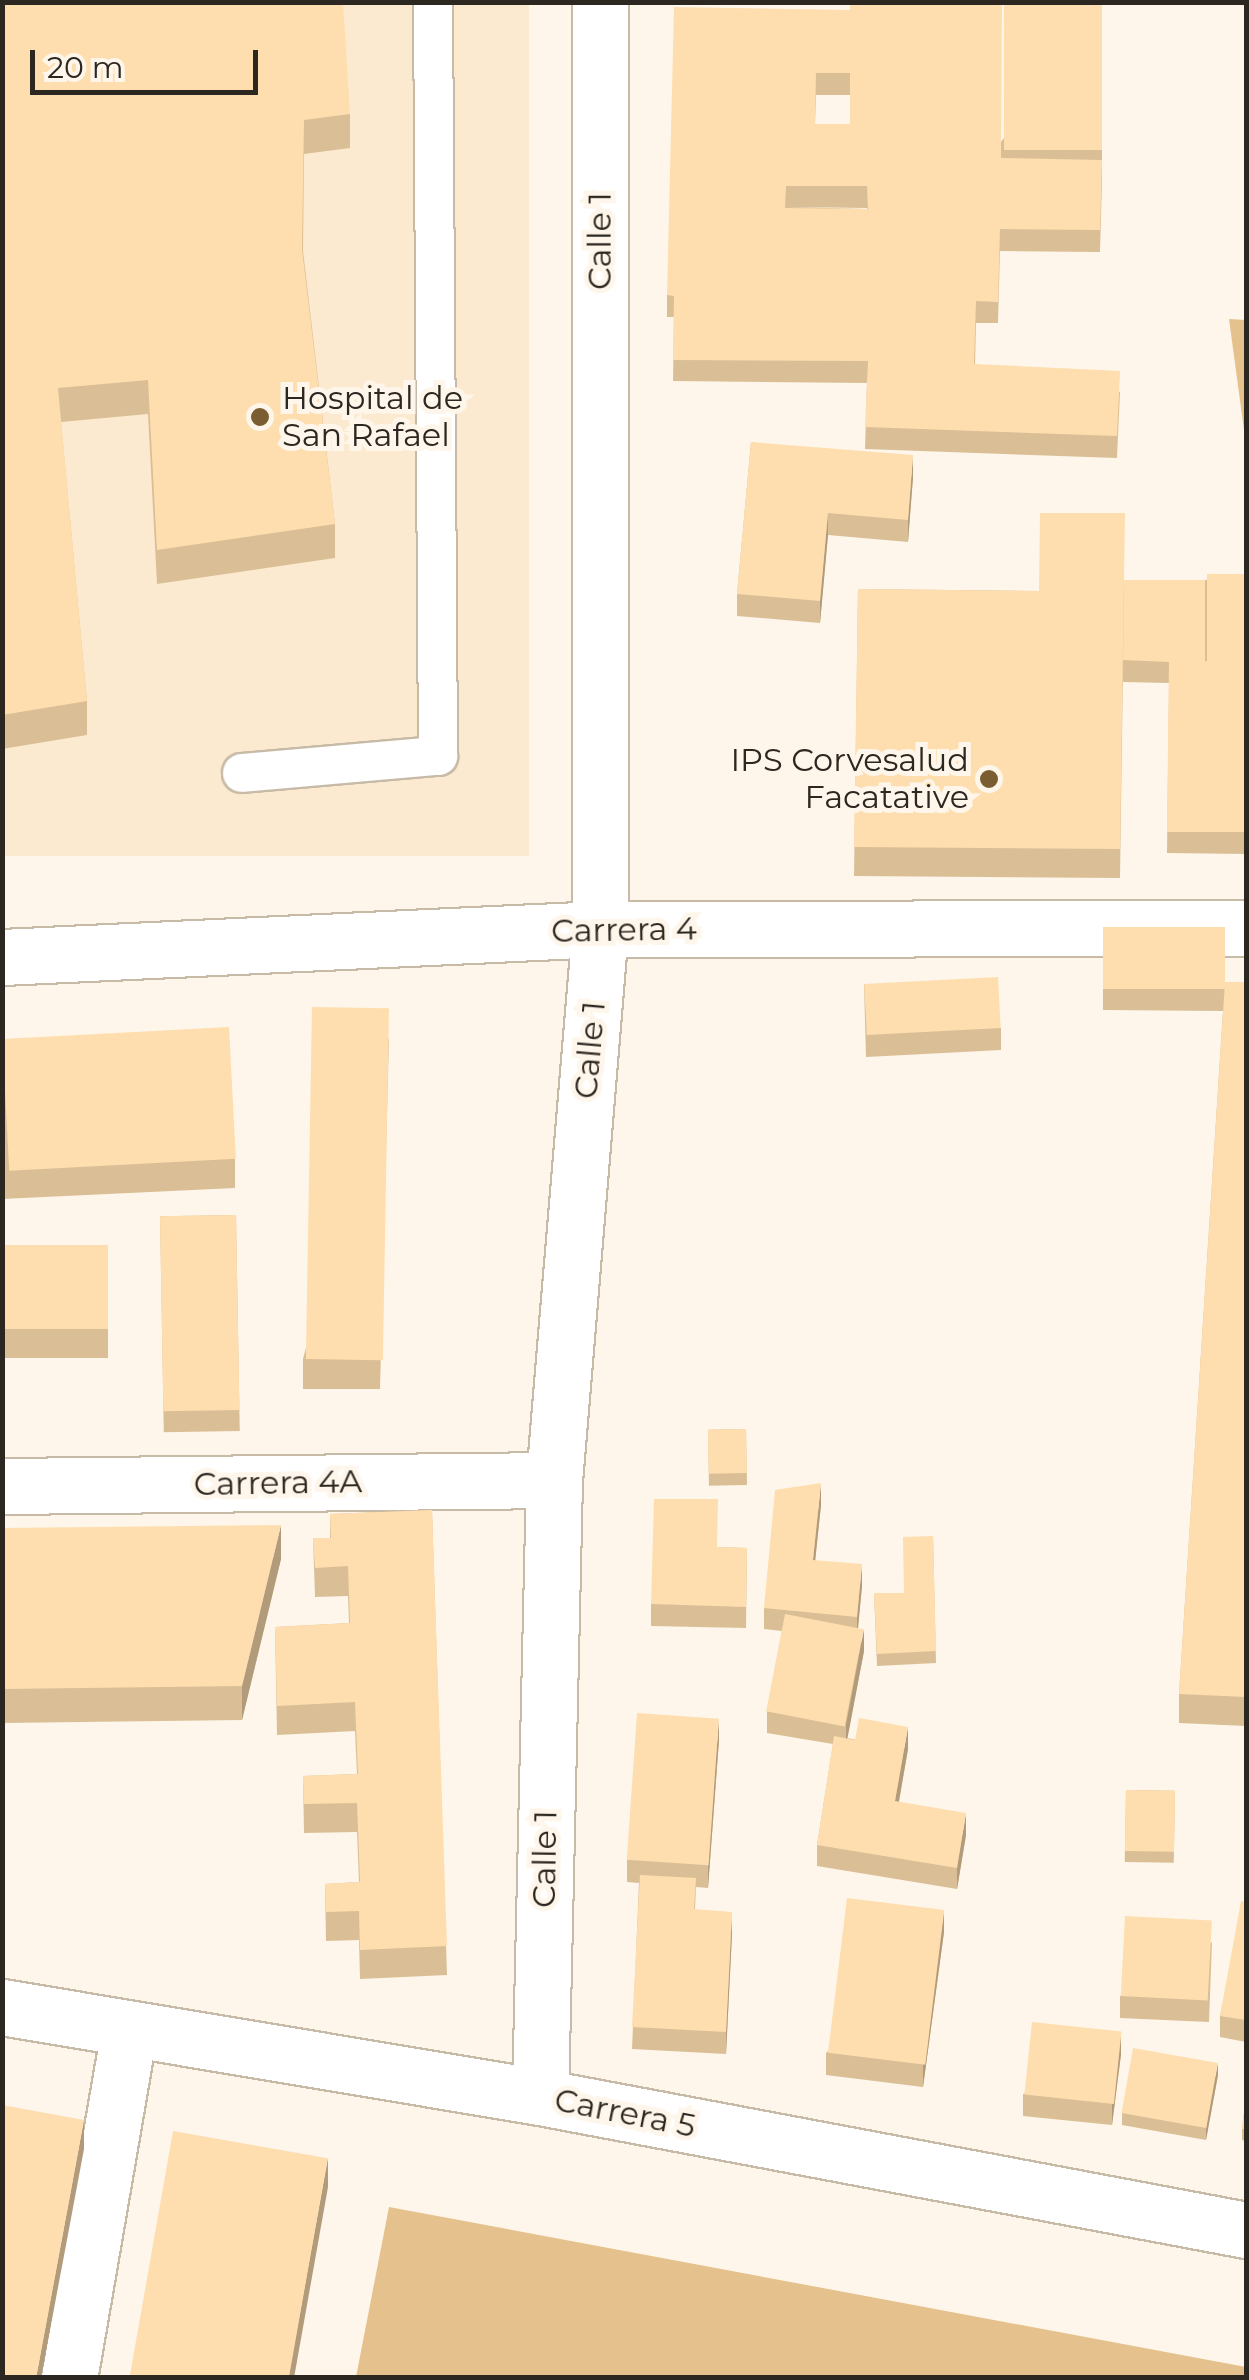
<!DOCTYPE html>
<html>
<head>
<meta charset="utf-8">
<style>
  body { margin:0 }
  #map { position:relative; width:1249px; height:2380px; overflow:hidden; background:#fef6ea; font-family:Montserrat,sans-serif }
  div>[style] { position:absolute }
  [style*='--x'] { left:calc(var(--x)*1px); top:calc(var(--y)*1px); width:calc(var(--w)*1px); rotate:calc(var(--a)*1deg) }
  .built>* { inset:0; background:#fcead0; transform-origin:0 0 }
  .green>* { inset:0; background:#e5c28d }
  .roads { filter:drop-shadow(2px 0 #c7baa7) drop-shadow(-2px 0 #c7baa7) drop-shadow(0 2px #c7baa7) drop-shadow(0 -2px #c7baa7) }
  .service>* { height:38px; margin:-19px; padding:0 19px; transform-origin:19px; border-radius:19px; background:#fff }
  .minor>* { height:55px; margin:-27.5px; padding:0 27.5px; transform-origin:27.5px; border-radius:27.5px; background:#fff }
  .wall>* { inset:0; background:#dabf96; transform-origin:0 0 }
  .shaded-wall>* { inset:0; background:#b29b7a }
  .building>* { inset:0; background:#fedeaf; transform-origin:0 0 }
  .dots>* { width:28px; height:28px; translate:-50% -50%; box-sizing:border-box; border:5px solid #fef6ea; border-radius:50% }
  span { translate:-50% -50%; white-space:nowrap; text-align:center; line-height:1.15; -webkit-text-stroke:10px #fef6ea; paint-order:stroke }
  .street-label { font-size:32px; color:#2c2720 }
  .poi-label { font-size:32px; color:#2c2720 }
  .left { translate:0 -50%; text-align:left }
  .right { translate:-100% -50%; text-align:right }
  .frame { position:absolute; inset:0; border:5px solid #2c2720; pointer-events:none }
  .scale { position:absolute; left:30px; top:50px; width:228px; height:45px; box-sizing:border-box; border:5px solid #2c2720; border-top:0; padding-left:12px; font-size:30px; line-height:35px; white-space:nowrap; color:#2c2720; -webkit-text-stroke:8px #fef6ea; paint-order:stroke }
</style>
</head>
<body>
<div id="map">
  <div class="built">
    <i style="left:3px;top:3px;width:526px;height:853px"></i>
  </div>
  <div class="green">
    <i style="clip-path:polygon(1229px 319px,1246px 320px,1246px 445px)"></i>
    <i style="clip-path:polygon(389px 2207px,1246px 2367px,1246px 2377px,356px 2377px)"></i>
  </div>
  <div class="roads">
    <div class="service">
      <i style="--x:242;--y:773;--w:197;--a:-5"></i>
      <i style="--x:438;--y:756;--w:754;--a:-90.38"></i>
    </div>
    <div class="minor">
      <i style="--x:2;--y:957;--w:599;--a:-2.68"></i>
      <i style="--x:600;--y:929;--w:646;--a:-0.09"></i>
      <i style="--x:2;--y:1486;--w:552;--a:-0.62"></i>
      <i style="--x:2;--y:2007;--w:545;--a:9.5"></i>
      <i style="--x:540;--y:2097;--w:718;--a:10.67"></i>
      <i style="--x:540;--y:2097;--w:617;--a:-88.7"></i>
      <i style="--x:554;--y:1480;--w:553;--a:-85.23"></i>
      <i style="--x:600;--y:929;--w:927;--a:-90"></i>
      <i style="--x:69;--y:2378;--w:354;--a:-80.2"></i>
    </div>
  </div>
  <div class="wall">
    <i style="clip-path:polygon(2px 2px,350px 114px,350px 148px,304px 154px,303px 251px,335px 524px,335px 558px,157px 584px,148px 414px,61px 422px,87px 701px,87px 735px,2px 749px)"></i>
    <i style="clip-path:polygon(evenodd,1102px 2px,1102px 182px,1100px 252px,1000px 251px,998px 323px,976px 323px,975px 364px,1120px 392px,1117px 458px,865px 449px,867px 383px,673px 381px,674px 317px,667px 317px,667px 295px,850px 10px,1001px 142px,1102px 2px,816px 95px,850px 95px,850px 124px,815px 124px,816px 95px,1102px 2px,786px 207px,867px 208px,867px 209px,786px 207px)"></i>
    <i style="clip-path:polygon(751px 442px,913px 477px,908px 542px,828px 535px,820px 623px,737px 616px,737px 594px)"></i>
    <i style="clip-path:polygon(1246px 574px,1246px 854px,1167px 853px,1169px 683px,1123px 682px,1123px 668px,1120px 878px,854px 876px,858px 589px,1039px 591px,1124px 580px,1205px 580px)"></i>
    <i style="clip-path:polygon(1103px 927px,1225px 982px,1246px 982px,1246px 1726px,1179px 1723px,1179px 1694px,1223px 1011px,1103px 1010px)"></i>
    <i style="clip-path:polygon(864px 984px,1001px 1028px,1001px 1050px,866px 1057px)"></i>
    <i style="clip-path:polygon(389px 1037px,380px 1389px,303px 1389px,303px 1359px)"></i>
    <i style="clip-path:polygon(2px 1039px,235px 1159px,235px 1188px,2px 1199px)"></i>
    <i style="left:236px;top:1215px;width:216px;height:76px;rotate:89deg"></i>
    <i style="left:108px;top:1245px;width:113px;height:106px;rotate:90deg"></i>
    <i style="left:746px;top:1429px;width:56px;height:38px;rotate:89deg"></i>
    <i style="clip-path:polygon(821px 1505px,815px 1560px,862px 1586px,858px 1628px,864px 1651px,847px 1738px,908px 1749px,899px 1802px,966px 1835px,957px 1889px,817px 1866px,817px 1845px,833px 1744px,767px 1733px,767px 1711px,782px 1631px,764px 1629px,764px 1608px)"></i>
    <i style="clip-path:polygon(432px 1510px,447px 1975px,360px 1979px,359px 1940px,326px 1941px,325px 1884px,359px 1882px,357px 1832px,304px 1833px,303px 1776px,357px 1774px,355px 1731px,277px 1735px,275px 1627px,349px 1623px,348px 1596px,315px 1597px,313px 1538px,330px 1538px,330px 1514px)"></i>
    <i style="clip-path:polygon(2px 1528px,281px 1559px,242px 1720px,2px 1723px)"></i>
    <i style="clip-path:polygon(933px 1536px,936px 1663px,877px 1666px,874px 1593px,904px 1593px)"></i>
    <i style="clip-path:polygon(717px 1547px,747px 1548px,746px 1628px,651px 1626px,651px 1604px)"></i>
    <i style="clip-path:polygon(719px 1740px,708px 1888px,696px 1887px,695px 1909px,732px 1934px,726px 2054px,632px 2049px,639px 1883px,627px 1882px,627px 1860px)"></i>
    <i style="left:1126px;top:1790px;width:49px;height:72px;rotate:1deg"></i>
    <i style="clip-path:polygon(1246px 1902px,1246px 2042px,1220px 2037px,1220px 2016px)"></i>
    <i style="clip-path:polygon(944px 1932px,923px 2087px,826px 2075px,826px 2053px)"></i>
    <i style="clip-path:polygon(1212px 1942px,1209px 2022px,1120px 2018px,1120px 1996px)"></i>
    <i style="clip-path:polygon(1121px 2054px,1112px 2125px,1023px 2116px,1023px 2094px)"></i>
    <i style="clip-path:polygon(1218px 2075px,1206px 2140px,1122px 2125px,1122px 2113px)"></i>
    <i style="clip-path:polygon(1246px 2096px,1246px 2141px,1242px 2140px,1242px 2129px)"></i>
  </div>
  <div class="shaded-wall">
    <i style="clip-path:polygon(913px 455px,913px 477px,908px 542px,908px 520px)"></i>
    <i style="clip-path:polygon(828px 513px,828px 535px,820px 623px,820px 601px)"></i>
    <i style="clip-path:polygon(821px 1483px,821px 1505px,813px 1582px,813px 1560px)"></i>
    <i style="clip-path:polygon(281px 1525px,281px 1559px,242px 1720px,242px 1686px)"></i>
    <i style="clip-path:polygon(862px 1564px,862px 1586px,857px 1638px,857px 1617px)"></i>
    <i style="clip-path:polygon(864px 1629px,864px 1651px,846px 1746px,846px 1725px)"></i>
    <i style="clip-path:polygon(719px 1719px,719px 1740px,708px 1888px,708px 1866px)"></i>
    <i style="clip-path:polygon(908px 1727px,908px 1749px,895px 1823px,895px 1801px)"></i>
    <i style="clip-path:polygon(966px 1813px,966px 1835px,957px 1889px,957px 1868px)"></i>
    <i style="clip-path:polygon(944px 1910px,944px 1932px,923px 2087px,923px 2065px)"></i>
    <i style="clip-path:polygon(732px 1912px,732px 1934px,726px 2054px,726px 2032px)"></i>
    <i style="clip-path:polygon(1121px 2032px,1121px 2054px,1112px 2125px,1112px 2104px)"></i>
    <i style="clip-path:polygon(1218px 2063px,1218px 2075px,1206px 2140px,1206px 2128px)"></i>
    <i style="clip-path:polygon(84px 2120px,84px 2149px,41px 2378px,36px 2378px)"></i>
    <i style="clip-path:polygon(328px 2158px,328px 2187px,294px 2378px,288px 2378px)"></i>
  </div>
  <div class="building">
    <i style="clip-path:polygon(2px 2px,343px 2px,350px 114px,304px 120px,302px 249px,335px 524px,157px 550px,148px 380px,58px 388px,87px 701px,2px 715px)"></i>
    <i style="clip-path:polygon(evenodd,850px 2px,1002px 2px,1001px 158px,1102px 160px,1100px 230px,1000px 229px,998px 302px,976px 301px,974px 364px,1120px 371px,1117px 436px,865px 427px,868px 361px,673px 360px,674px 296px,667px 295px,674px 7px,850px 10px,850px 2px,816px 73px,850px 73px,850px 124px,815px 124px,816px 73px,850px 2px,786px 186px,867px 186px,868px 209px,785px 208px,786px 186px)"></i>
    <i style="left:1004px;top:2px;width:98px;height:148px"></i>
    <i style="clip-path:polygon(751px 442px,913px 455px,908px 520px,828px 513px,820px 601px,737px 594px)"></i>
    <i style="clip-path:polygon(1040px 513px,1125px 513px,1120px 849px,854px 847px,858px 589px,1039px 591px)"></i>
    <i style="left:1246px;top:574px;width:87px;height:39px;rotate:90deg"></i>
    <i style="clip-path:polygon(1124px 580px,1205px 580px,1205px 661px,1246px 661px,1246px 832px,1167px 832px,1169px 662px,1123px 660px)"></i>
    <i style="left:1103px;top:927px;width:122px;height:62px"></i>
    <i style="left:998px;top:977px;width:51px;height:134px;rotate:87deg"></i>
    <i style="clip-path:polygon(1225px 982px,1246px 982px,1246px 1697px,1179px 1694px)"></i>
    <i style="left:312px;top:1007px;width:77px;height:352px;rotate:1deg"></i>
    <i style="left:229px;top:1027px;width:132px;height:227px;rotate:87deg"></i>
    <i style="left:236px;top:1215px;width:195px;height:76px;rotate:89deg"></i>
    <i style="left:108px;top:1245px;width:84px;height:106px;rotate:90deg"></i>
    <i style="left:746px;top:1429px;width:44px;height:38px;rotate:89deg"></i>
    <i style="clip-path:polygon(821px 1483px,813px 1560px,862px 1564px,857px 1617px,764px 1608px,775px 1490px)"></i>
    <i style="clip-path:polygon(654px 1499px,718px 1499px,717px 1547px,747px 1548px,746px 1607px,651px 1604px)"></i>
    <i style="clip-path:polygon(432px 1510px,447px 1946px,360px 1950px,359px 1911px,326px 1912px,325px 1884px,360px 1882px,357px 1803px,304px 1804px,303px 1776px,358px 1774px,355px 1702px,277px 1706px,275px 1627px,350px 1623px,348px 1566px,315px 1568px,313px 1538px,331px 1538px,330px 1514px)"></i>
    <i style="clip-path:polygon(281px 1525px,242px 1686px,2px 1689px,2px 1528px)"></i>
    <i style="clip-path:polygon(933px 1536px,936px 1651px,877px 1654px,874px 1593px,904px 1593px,903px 1537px)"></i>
    <i style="left:785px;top:1614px;width:80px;height:99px;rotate:11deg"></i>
    <i style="left:637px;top:1713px;width:82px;height:147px;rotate:4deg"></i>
    <i style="clip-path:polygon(859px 1718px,908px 1727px,895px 1801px,966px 1813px,957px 1868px,817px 1845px,834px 1736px,855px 1740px)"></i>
    <i style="left:1126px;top:1790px;width:49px;height:61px;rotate:1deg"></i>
    <i style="clip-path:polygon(640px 1875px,696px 1878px,694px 1909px,732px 1912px,726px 2032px,632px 2027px)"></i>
    <i style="left:847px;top:1898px;width:98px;height:156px;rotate:7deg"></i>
    <i style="clip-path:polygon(1241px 1901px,1246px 1902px,1246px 2020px,1220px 2016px)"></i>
    <i style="left:1125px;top:1916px;width:87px;height:80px;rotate:3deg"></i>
    <i style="left:1032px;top:2022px;width:90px;height:73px;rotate:6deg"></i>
    <i style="left:1133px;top:2048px;width:86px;height:66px;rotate:10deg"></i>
    <i style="clip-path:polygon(1246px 2096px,1246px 2129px,1242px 2129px)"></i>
    <i style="clip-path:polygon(2px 2105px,84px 2120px,36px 2378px,2px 2378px)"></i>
    <i style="left:173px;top:2131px;width:157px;height:251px;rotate:10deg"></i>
  </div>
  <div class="dots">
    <i style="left:260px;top:417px;background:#7a5e31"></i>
    <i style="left:989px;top:779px;background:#7a5e31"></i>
  </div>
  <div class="street-label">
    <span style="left:600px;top:241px;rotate:-90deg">Calle 1</span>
    <span style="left:624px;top:930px;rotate:-1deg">Carrera 4</span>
    <span style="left:590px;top:1050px;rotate:-85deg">Calle 1</span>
    <span style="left:278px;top:1483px;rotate:-1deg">Carrera 4A</span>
    <span style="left:545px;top:1859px;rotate:-89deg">Calle 1</span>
    <span style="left:625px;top:2113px;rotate:11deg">Carrera 5</span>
  </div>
  <div class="poi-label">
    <span class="left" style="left:282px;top:417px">Hospital de<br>San Rafael</span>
    <span class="right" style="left:969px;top:779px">IPS Corvesalud<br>Facatative</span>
  </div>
  <div class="frame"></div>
  <div class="scale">20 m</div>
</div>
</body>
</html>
